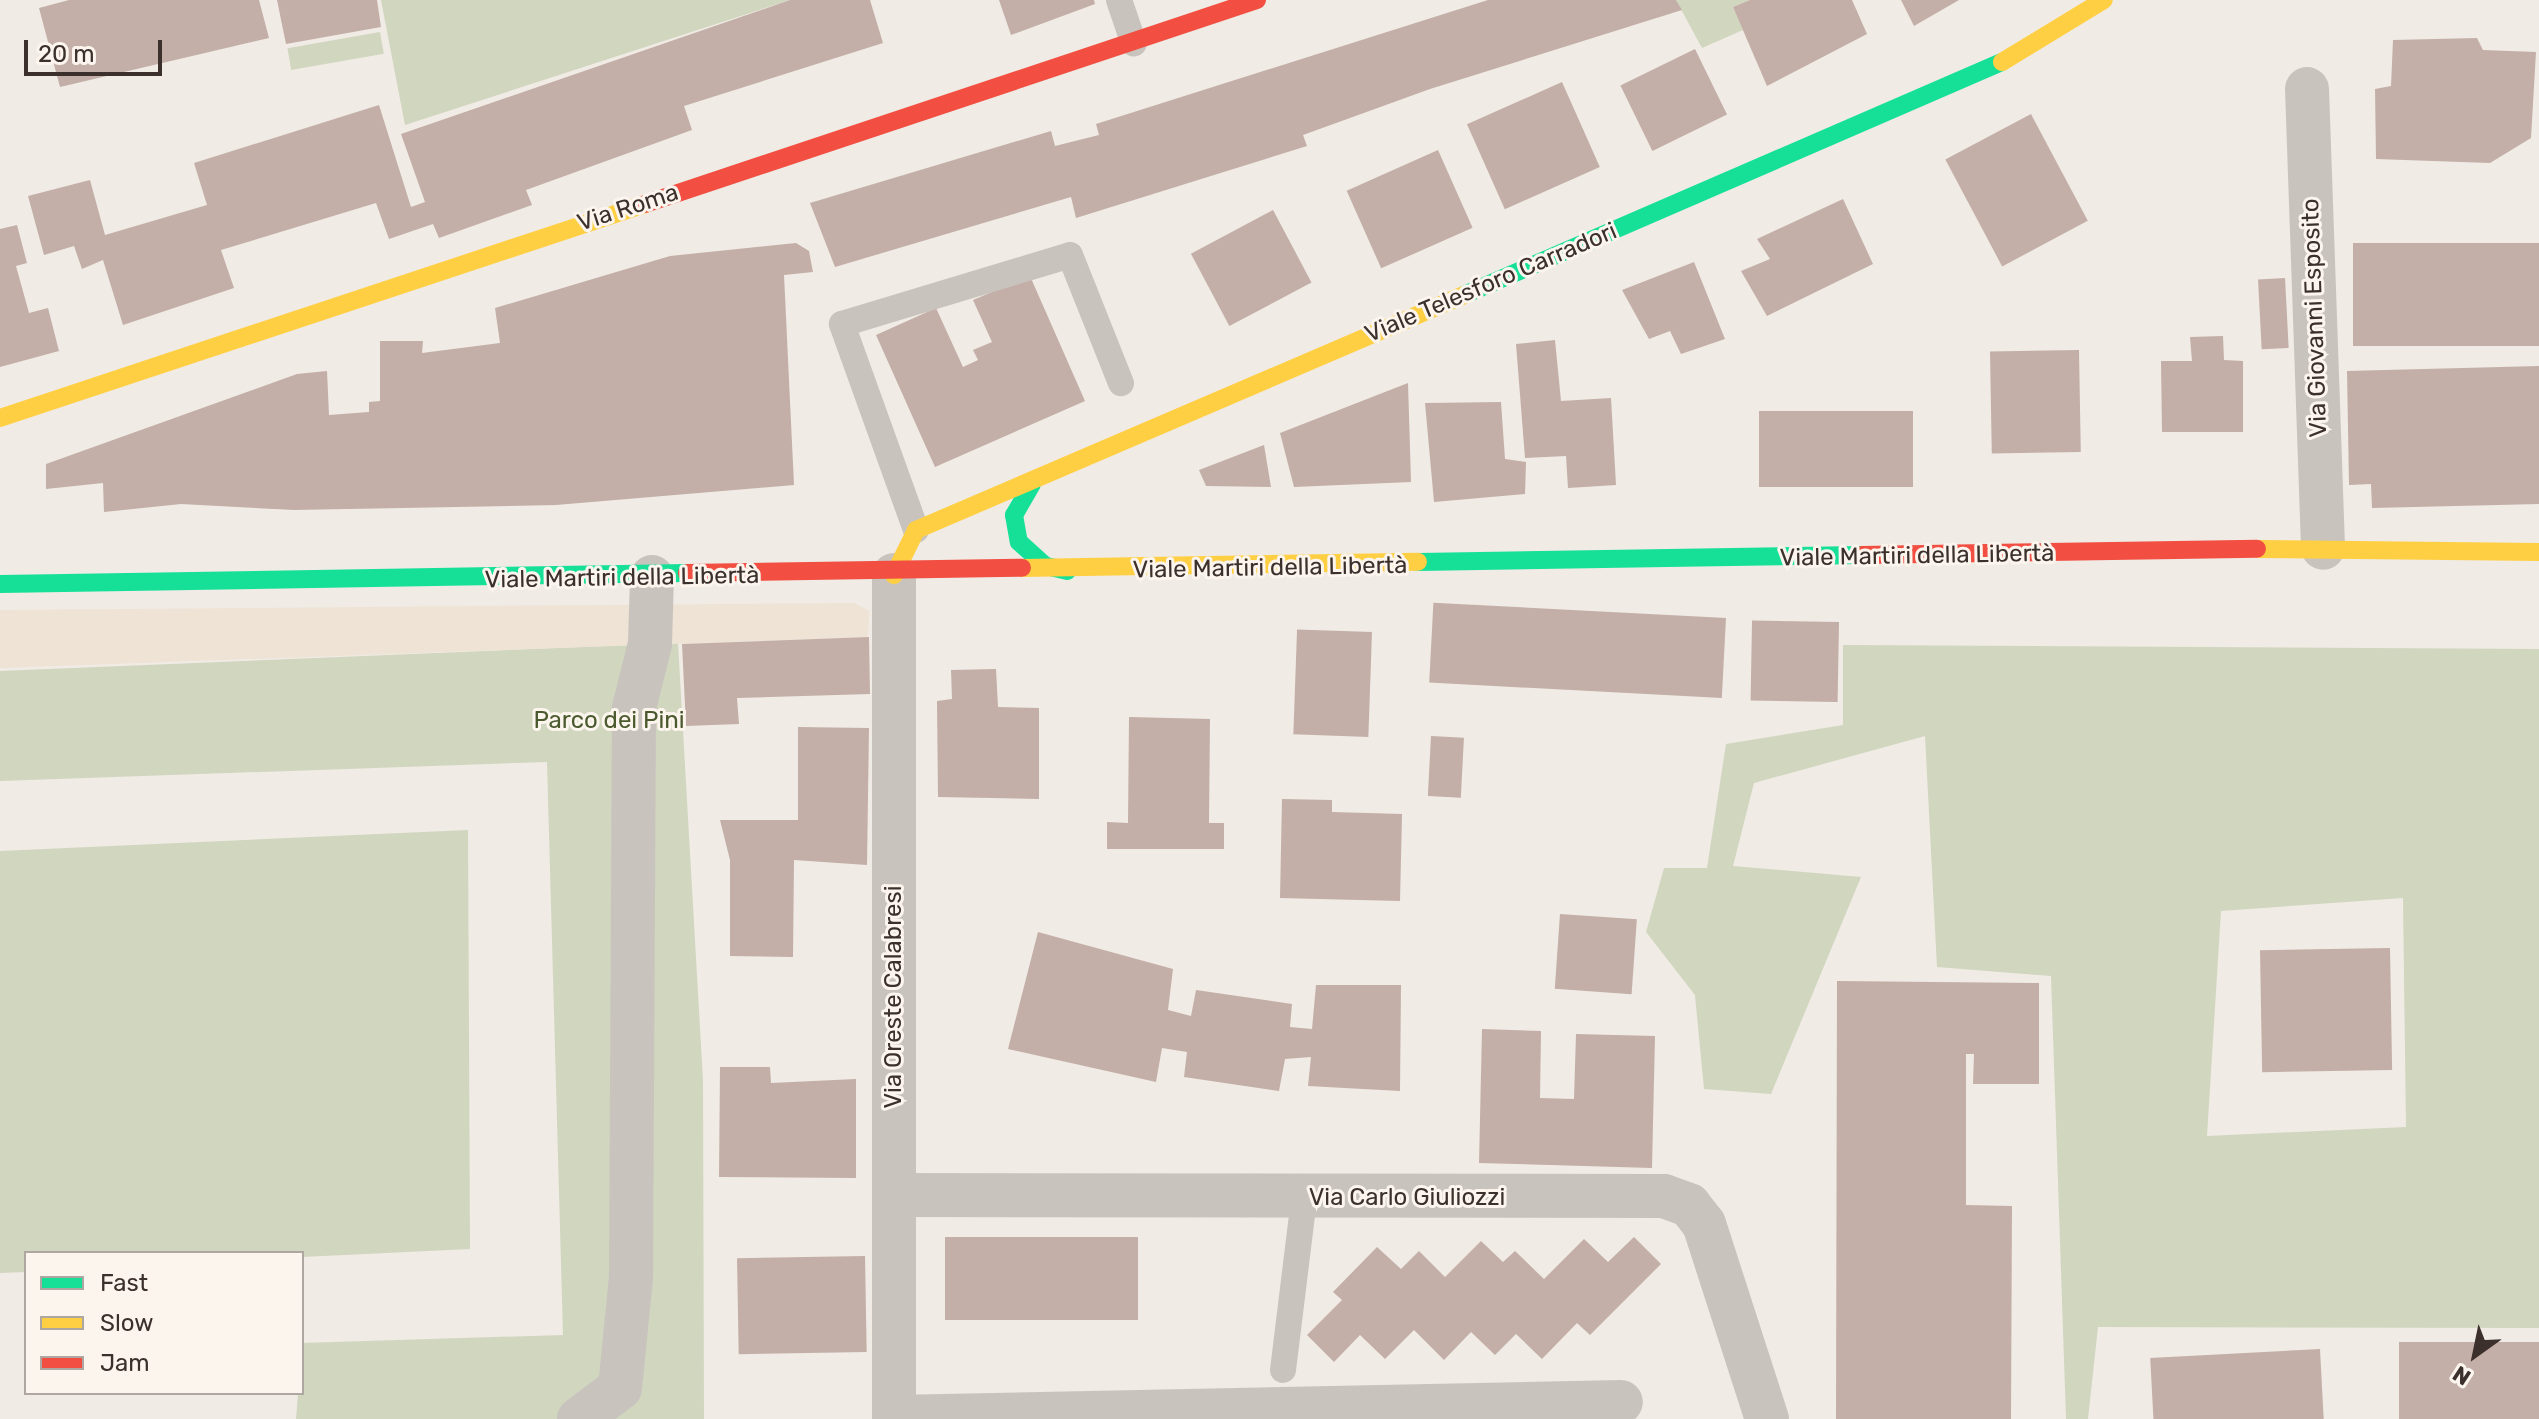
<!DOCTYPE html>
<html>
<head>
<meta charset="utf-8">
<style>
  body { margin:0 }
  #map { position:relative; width:2539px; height:1419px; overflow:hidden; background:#f0ebe5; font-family:Rubik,sans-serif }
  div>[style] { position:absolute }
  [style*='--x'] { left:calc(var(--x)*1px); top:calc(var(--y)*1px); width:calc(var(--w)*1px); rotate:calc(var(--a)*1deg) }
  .green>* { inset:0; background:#d1d6bf; transform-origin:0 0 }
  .plaza>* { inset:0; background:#eee3d5 }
  .building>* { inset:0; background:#c3afa7; transform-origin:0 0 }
  .lane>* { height:26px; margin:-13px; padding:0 13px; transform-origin:13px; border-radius:13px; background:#c9c3be }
  .street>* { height:44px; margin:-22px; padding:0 22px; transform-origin:22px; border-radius:22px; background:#c9c3be }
  .fast>* { height:18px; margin:-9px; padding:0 9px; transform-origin:9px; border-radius:9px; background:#16e098 }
  .slow>* { height:18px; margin:-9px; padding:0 9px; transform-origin:9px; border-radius:9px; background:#ffcf43 }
  .jam>* { height:18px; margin:-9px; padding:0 9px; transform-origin:9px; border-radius:9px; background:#f24e42 }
  span { translate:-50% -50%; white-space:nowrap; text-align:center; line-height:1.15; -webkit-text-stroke:6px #fbf5ee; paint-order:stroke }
  .street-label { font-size:24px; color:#3b302b }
  .park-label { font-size:24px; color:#4a5a2e }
  .legend { position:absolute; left:24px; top:1251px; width:280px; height:144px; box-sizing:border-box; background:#fbf5ee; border:2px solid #aea6a0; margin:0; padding:10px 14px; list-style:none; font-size:24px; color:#3b302b }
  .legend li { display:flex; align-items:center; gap:16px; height:40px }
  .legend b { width:40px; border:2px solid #aea6a0 }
  .north { position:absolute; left:2435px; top:1315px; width:80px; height:80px; -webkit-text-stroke:6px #fbf5ee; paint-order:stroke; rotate:213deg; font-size:22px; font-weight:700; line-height:32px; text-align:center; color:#3b302b }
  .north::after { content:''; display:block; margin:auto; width:28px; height:36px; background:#3b302b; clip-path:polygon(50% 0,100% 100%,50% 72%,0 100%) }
  .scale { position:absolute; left:24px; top:40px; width:138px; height:36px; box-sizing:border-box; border:4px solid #3b302b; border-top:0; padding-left:10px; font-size:24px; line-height:28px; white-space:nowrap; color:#3b302b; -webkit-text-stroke:6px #fbf5ee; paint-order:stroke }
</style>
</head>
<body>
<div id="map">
  <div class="green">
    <i style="clip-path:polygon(381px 0,790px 0,405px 125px)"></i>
    <i style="clip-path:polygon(1676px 0,1750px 0,1733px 7px,1743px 30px,1702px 48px)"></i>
    <i style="left:380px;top:32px;width:22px;height:94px;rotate:80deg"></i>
    <i style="clip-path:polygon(678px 643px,703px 1080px,704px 1419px,296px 1419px,302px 1343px,563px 1335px,547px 762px,0 781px,0 671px)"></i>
    <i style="clip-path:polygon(evenodd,1843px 645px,2539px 649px,2539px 1328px,2098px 1327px,2088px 1419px,2066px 1419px,2051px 976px,1937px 967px,1925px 736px,1754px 783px,1733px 866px,1861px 877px,1771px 1094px,1704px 1089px,1695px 995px,1646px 932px,1664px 868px,1707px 868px,1726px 744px,1843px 725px,1843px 645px,2403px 898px,2406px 1127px,2207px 1136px,2221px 911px,2403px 898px)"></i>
    <i style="clip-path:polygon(468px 830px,470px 1249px,302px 1257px,26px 1253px,26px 1272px,0 1273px,0 851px)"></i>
  </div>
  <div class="plaza">
    <i style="clip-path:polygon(854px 603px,869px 611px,868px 637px,0 668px,0 610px)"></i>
  </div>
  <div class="building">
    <i style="clip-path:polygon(69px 0,259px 0,269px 38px,60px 87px,39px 8px)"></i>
    <i style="clip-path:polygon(277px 0,377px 0,381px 27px,286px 44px)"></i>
    <i style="clip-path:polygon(790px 0,870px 0,883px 43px,684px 106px,692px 130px,526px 190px,532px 205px,439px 238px,433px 224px,389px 239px,376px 203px,221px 250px,234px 288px,123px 325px,103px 260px,82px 269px,74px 246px,44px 255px,28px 196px,90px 180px,105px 235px,207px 205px,194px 163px,379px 105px,411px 207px,425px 202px,401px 134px)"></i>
    <i style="clip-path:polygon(999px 0,1094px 0,1095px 4px,1011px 35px)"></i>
    <i style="clip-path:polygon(1488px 0,1676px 0,1682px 10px,1430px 89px,1303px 135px,1307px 146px,1076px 218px,1071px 197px,835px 267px,810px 203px,1051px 131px,1055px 146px,1099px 135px,1096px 124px)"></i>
    <i style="clip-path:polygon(1750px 0,1852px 0,1867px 34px,1767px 86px,1733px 7px)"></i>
    <i style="clip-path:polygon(1901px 0,1959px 0,1914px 26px)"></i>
    <i style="clip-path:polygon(2477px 38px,2483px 50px,2536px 52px,2531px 138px,2490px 163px,2376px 159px,2375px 89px,2391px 86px,2393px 40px)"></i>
    <i style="left:1695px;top:49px;width:73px;height:83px;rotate:64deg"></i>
    <i style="left:1562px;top:82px;width:93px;height:104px;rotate:66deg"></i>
    <i style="left:2031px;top:114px;width:121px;height:97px;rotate:62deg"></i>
    <i style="left:1438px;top:150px;width:85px;height:100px;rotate:66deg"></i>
    <i style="clip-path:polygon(1843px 199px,1873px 264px,1767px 316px,1741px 271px,1770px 259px,1757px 239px)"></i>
    <i style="left:1273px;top:210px;width:82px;height:93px;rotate:62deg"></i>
    <i style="clip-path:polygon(17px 225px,27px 263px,16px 266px,29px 313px,48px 308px,59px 351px,0 367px,0 229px)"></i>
    <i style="clip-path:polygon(796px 243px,809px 251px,813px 272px,784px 275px,794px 485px,556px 505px,294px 510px,181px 504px,104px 512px,103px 483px,46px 489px,46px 464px,297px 374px,327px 371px,329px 415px,369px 412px,369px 402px,380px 401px,380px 341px,423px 341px,422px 353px,500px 343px,495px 308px,670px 256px)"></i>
    <i style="left:2539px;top:243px;width:103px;height:186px;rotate:90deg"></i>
    <i style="clip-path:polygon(1694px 262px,1725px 339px,1681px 354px,1670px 331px,1649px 339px,1622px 290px)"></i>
    <i style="clip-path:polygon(1030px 276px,1085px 401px,935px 467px,876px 335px,936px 308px,963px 367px,978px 360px,973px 350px,992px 342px,973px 300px)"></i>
    <i style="left:2285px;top:278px;width:70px;height:27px;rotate:87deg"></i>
    <i style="clip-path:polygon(2223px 336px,2224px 360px,2243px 361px,2243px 432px,2162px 432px,2161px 361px,2192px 361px,2190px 337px)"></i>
    <i style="clip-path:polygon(1555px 340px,1561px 401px,1611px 398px,1616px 485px,1568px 488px,1566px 456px,1525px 458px,1516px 344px)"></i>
    <i style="left:2079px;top:350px;width:102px;height:89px;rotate:89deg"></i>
    <i style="clip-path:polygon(2539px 366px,2539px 504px,2372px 508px,2371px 484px,2349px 485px,2347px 371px)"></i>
    <i style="clip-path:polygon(1408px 383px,1411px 482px,1294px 487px,1280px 433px)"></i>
    <i style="clip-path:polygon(1501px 402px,1505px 459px,1526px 462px,1525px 494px,1434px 502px,1425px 403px)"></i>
    <i style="left:1759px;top:411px;width:154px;height:76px"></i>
    <i style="clip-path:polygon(1264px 445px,1271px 487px,1206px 486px,1199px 470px)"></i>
    <i style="left:1726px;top:618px;width:80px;height:293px;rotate:93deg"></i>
    <i style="left:1839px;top:622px;width:80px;height:87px;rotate:91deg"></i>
    <i style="left:1372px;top:632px;width:105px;height:75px;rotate:92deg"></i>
    <i style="clip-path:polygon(869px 637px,870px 694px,737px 698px,739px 724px,686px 726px,682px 644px)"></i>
    <i style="clip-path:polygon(996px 669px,998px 707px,1039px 708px,1039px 799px,938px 797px,937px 701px,952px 699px,951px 670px)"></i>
    <i style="clip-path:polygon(1129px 717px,1210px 719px,1209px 823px,1224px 823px,1224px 849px,1107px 849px,1107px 822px,1128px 823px)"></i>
    <i style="clip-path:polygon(798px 727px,869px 728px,867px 865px,794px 860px,793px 957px,730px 956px,730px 860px,720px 820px,798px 820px)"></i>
    <i style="left:1431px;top:736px;width:33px;height:60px;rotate:3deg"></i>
    <i style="clip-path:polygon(1282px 799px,1332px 800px,1332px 812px,1402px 814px,1400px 901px,1280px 898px)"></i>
    <i style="left:1560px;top:914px;width:77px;height:75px;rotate:4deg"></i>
    <i style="clip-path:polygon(1038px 932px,1173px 969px,1168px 1010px,1191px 1016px,1196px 990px,1292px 1004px,1290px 1027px,1312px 1029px,1316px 985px,1401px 985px,1400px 1091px,1308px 1086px,1311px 1057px,1285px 1059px,1279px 1091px,1184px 1077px,1187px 1052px,1162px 1048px,1156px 1082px,1008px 1049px)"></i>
    <i style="left:2390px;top:948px;width:122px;height:130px;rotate:89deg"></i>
    <i style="clip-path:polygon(1837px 981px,2039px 983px,2039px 1084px,1973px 1084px,1974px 1054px,1966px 1054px,1966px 1205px,2012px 1206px,2011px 1419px,1836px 1419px)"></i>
    <i style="clip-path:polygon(1482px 1029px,1541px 1031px,1540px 1098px,1574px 1099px,1576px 1034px,1655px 1036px,1652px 1168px,1479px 1163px)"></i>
    <i style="clip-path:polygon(720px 1067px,770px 1067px,771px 1083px,856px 1079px,856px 1178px,719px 1177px)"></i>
    <i style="left:1138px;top:1237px;width:83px;height:193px;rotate:90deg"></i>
    <i style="clip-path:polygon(1634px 1237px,1661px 1264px,1590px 1335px,1577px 1323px,1542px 1359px,1516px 1334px,1495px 1355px,1471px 1332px,1444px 1360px,1414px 1330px,1385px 1359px,1360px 1335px,1334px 1362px,1307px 1335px,1342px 1300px,1333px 1292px,1377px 1247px,1401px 1269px,1419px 1251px,1445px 1277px,1481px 1241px,1503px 1262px,1515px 1251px,1544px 1279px,1584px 1239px,1608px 1262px)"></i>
    <i style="left:865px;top:1256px;width:96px;height:128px;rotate:89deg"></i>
    <i style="left:2399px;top:1342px;width:140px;height:77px"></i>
    <i style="left:2320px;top:1349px;width:70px;height:170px;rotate:87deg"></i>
  </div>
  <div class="lane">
    <i style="--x:1119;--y:0;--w:46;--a:71.2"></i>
    <i style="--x:916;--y:530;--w:219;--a:-109.8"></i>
    <i style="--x:842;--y:324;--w:238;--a:-16.8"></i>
    <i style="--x:1070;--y:255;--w:138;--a:68.3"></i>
    <i style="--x:1283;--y:1370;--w:172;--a:-83"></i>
  </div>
  <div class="street">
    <i style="--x:2307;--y:89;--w:459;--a:88"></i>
    <i style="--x:894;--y:1195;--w:770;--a:0.07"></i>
    <i style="--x:1664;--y:1196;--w:27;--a:20"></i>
    <i style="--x:1689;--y:1205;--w:24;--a:52"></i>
    <i style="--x:1704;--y:1224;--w:205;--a:72.1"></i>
    <i style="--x:894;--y:1417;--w:727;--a:-1.18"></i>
    <i style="--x:579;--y:1419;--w:51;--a:-37.1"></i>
    <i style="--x:620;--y:1388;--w:112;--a:-84.3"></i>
    <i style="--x:631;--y:1277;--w:569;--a:-89.7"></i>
    <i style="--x:634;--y:708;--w:66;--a:-76"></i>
    <i style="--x:650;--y:644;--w:67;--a:-88.3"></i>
    <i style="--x:894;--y:1419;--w:844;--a:-90"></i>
  </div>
  <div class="fast">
    <i style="--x:1464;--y:295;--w:586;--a:-23.42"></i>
    <i style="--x:1032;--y:484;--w:36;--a:120"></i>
    <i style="--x:1014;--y:515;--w:27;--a:80"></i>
    <i style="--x:1019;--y:542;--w:36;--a:42"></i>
    <i style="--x:1046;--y:566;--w:22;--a:13"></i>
    <i style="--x:1418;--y:562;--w:444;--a:-0.9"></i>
    <i style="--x:0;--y:584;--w:687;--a:-0.92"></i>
  </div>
  <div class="slow">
    <i style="--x:2002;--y:62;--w:119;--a:-31.3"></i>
    <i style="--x:0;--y:418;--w:680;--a:-18.35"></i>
    <i style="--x:2257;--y:549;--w:282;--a:0.6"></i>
    <i style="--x:1022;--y:568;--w:396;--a:-0.9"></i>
    <i style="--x:894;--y:575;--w:50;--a:-63.9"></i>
    <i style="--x:916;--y:530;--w:596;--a:-23.21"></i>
  </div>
  <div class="jam">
    <i style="--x:645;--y:204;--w:645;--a:-18.43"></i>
    <i style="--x:1862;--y:555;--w:395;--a:-0.9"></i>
    <i style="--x:687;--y:573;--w:335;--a:-0.9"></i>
  </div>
  <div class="street-label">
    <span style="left:628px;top:208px;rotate:-18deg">Via Roma</span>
    <span style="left:1491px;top:283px;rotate:-23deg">Viale Telesforo Carradori</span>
    <span style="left:2315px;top:318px;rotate:-92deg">Via Giovanni Esposito</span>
    <span style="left:1917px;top:556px;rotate:-1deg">Viale Martiri della Libertà</span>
    <span style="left:1270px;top:568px;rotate:-1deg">Viale Martiri della Libertà</span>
    <span style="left:622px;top:578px;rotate:-1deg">Viale Martiri della Libertà</span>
    <span style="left:894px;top:997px;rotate:-90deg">Via Oreste Calabresi</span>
    <span style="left:1407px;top:1198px">Via Carlo Giuliozzi</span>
  </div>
  <div class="park-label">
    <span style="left:609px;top:721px">Parco dei Pini</span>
  </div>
  <ul class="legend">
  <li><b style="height:10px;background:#16e098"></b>Fast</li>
  <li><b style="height:10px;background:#ffcf43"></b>Slow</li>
  <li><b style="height:10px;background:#f24e42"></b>Jam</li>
  </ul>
  <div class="north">N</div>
  <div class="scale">20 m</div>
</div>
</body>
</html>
